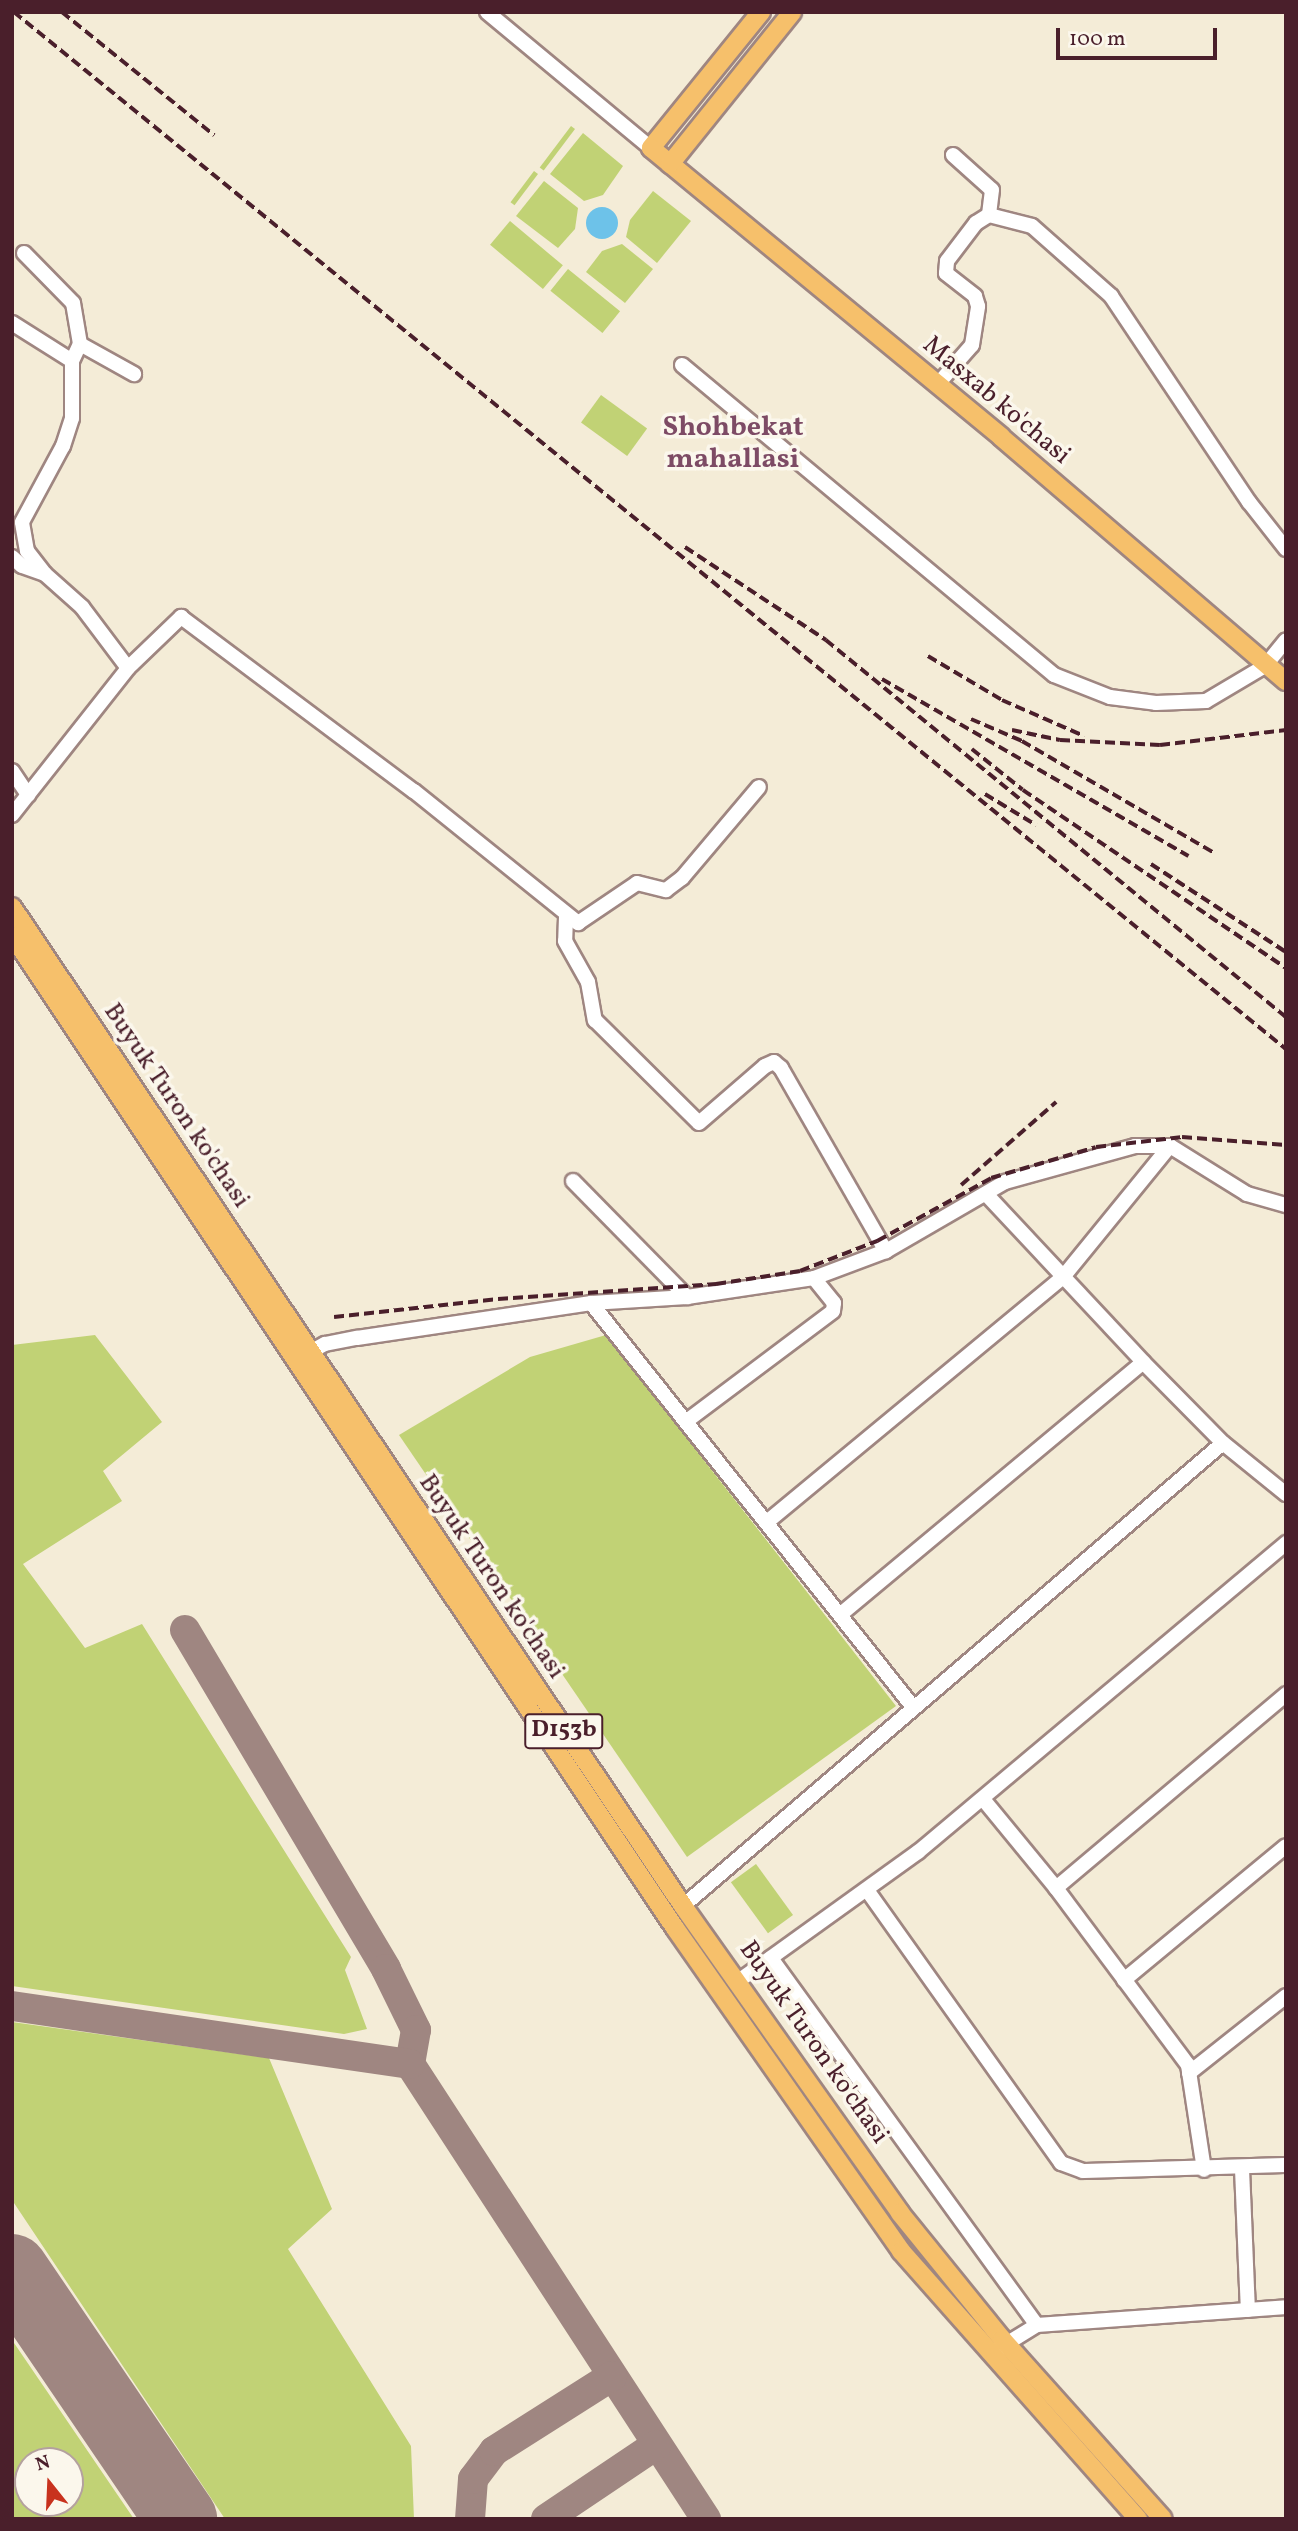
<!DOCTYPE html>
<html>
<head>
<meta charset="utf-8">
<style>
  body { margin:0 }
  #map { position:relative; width:1298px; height:2531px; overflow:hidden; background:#f4ecd7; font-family:Vollkorn,serif }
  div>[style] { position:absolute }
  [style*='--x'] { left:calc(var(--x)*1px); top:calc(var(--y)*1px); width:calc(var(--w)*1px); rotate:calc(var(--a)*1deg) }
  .green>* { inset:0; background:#c1d275; transform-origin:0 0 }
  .water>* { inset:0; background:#6dc2e9 }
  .round { border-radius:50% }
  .taxiway>* { height:30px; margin:-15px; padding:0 15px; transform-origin:15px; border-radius:15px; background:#9f8681 }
  .runway>* { height:72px; margin:-36px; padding:0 36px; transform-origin:36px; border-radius:36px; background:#9f8681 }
  .roads { filter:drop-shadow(2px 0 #9f8681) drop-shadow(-2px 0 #9f8681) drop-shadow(0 2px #9f8681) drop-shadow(0 -2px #9f8681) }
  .minor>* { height:14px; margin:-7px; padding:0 7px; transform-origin:7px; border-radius:7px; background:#fff }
  .major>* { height:18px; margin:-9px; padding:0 9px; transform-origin:9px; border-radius:9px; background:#f6c06b }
  .rail>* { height:3.5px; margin-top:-1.75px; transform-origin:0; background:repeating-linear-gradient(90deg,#4a1f2b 0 10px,transparent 0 15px) }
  span { translate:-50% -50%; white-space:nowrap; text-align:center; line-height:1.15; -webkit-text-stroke:7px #fbf7ec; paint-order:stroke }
  .shield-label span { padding:2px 5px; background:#fbf7ec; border:2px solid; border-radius:5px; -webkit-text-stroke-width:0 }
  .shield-label { font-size:24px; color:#4a1f2b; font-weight:700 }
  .street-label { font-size:26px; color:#4a1f2b }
  .neighbourhood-label { font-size:28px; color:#7d4b65; font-weight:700 }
  .frame { position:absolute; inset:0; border:14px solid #4a1f2b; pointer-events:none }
  .north { position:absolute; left:14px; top:2447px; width:70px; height:70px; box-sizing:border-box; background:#fbf7ec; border:2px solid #b4a19f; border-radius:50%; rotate:342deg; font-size:19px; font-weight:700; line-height:28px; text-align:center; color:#4a1f2b }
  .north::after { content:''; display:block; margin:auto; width:24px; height:32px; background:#c8321e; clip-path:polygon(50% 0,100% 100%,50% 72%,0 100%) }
  .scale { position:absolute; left:1056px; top:28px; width:161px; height:32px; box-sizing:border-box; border:4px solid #4a1f2b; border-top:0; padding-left:9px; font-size:21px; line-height:24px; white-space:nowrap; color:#4a1f2b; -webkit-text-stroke:5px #fbf7ec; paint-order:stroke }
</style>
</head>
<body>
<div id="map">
  <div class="green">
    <i style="left:571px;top:126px;width:5px;height:52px;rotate:37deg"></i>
    <i style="clip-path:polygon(583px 133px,623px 166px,603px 195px,584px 201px,550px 174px)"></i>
    <i style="left:534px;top:171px;width:5px;height:39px;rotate:37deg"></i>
    <i style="clip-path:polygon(544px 181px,578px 208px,575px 229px,558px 248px,516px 216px)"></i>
    <i style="clip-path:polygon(653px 191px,691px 221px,657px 263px,626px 237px,630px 220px)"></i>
    <i style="left:510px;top:221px;width:69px;height:31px;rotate:40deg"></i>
    <i style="clip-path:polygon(622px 244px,653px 269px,625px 303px,586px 272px,602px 251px)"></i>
    <i style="left:568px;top:269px;width:67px;height:28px;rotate:39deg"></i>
    <i style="left:601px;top:395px;width:57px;height:34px;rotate:36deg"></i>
    <i style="clip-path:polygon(95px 1335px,162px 1422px,103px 1471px,122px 1501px,23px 1564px,85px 1648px,142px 1624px,351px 1957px,345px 1970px,367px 2029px,344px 2034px,12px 1986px,12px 1345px)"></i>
    <i style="clip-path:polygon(606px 1335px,896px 1706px,687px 1857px,399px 1435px,530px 1357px)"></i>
    <i style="left:756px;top:1864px;width:63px;height:31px;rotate:54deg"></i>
    <i style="clip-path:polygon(12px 2022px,269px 2058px,332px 2209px,288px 2249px,411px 2446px,414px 2519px,225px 2519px,12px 2200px)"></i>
    <i style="clip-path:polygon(evenodd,12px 2340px,134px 2519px,12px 2519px,12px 2340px,28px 2461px,70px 2461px,70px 2503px,28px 2503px,28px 2461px)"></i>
  </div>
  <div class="water">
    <i class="round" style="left:586px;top:207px;width:32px;height:32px"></i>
  </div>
  <div class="taxiway">
    <i style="--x:185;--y:1630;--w:394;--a:59.3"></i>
    <i style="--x:386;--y:1969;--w:68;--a:63.8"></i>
    <i style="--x:416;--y:2030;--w:35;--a:100"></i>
    <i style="--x:410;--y:2064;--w:543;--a:56.95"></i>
    <i style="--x:12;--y:2006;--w:402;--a:8.3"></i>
    <i style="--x:470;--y:2519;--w:40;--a:-85.7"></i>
    <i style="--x:473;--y:2479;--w:35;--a:-53"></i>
    <i style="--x:494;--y:2451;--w:140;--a:-32.4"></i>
    <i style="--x:546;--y:2519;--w:133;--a:-33.9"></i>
  </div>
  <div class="runway">
    <i style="--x:12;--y:2270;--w:301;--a:55.8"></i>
  </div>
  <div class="roads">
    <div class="minor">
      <i style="--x:487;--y:12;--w:213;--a:39.7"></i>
      <i style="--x:953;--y:155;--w:52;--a:41.9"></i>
      <i style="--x:992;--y:190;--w:25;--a:97"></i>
      <i style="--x:24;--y:253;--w:70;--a:45.6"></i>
      <i style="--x:73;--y:303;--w:42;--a:80.3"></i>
      <i style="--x:12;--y:323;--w:71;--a:32.3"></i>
      <i style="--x:72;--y:361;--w:19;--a:-65"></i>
      <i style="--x:80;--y:344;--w:62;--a:29.1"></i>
      <i style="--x:682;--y:365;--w:484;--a:39.8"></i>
      <i style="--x:1054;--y:675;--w:60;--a:21.4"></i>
      <i style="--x:1110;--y:697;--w:46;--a:7.4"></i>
      <i style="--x:1156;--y:703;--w:50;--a:-2.3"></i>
      <i style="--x:1206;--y:701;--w:69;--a:-30.7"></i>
      <i style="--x:1265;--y:666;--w:33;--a:-51"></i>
      <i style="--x:937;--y:385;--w:53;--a:-48.8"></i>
      <i style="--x:972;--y:345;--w:39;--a:-81"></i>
      <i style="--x:978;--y:306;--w:10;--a:-107"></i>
      <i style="--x:975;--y:296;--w:37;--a:-142"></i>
      <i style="--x:946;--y:273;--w:12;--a:-85"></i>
      <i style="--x:947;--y:261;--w:48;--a:-52.7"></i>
      <i style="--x:976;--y:223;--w:15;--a:-32"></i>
      <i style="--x:989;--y:215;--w:44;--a:14.3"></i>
      <i style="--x:1032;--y:226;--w:106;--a:41.5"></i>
      <i style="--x:1111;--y:296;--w:248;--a:56.2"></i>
      <i style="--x:1249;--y:502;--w:60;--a:51.8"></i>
      <i style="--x:12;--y:557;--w:13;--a:42"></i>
      <i style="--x:22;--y:566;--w:24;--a:19"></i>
      <i style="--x:45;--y:574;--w:50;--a:41.7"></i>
      <i style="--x:82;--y:607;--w:76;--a:53"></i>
      <i style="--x:45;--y:574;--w:29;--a:-128"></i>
      <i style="--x:27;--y:551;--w:29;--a:-100"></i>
      <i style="--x:22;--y:522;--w:86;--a:-61.7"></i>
      <i style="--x:63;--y:446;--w:29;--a:-72"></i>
      <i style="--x:72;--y:418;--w:57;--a:-90"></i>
      <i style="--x:12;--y:771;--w:29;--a:56"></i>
      <i style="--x:12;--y:815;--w:187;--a:-51.7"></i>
      <i style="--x:128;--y:668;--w:74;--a:-43.9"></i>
      <i style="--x:181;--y:617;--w:291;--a:36.8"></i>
      <i style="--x:414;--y:791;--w:211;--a:38.8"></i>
      <i style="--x:578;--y:923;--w:71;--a:-34.1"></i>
      <i style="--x:637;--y:883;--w:30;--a:14"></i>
      <i style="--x:666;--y:890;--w:20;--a:-37"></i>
      <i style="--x:682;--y:878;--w:119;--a:-49.8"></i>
      <i style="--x:566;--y:917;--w:24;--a:92"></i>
      <i style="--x:565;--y:941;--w:47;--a:60.7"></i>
      <i style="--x:588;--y:982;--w:39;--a:80"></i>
      <i style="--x:595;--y:1020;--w:146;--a:44.7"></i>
      <i style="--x:699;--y:1123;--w:87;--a:-40.8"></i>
      <i style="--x:765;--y:1066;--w:10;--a:-24"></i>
      <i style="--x:774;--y:1062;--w:9;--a:41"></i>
      <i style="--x:781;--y:1068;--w:211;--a:60.2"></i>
      <i style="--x:573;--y:1181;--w:163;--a:45.5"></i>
      <i style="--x:986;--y:1194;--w:230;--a:46.9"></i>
      <i style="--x:1143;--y:1362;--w:114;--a:45.4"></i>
      <i style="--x:1223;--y:1443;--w:81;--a:39"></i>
      <i style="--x:591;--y:1303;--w:517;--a:51.44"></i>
      <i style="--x:303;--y:1356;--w:25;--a:-29"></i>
      <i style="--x:325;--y:1344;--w:33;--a:-11"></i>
      <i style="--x:357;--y:1338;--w:237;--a:-8.5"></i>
      <i style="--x:591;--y:1303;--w:96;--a:-3.6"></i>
      <i style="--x:687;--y:1297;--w:128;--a:-8.5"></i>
      <i style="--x:814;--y:1278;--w:77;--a:-20.6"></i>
      <i style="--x:886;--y:1251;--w:138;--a:-30.1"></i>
      <i style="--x:1005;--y:1182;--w:135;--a:-15.5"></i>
      <i style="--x:1135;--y:1146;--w:35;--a:0"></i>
      <i style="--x:1170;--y:1146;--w:91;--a:31.9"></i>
      <i style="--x:1247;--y:1194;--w:41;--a:15.8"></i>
      <i style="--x:688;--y:1420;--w:181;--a:-36.9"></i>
      <i style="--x:833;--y:1311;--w:8;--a:-83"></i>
      <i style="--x:834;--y:1303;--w:32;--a:-129"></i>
      <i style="--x:767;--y:1522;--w:384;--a:-39.6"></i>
      <i style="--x:1063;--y:1277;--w:169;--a:-50.8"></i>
      <i style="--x:841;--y:1614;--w:393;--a:-39.8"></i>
      <i style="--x:983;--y:1799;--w:115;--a:50.6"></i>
      <i style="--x:1056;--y:1888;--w:221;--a:53.3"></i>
      <i style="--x:1188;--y:2065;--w:106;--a:81.3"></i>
      <i style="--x:1056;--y:1888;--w:301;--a:-40.1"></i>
      <i style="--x:867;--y:1890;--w:335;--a:54.6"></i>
      <i style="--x:1061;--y:2163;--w:23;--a:20"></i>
      <i style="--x:1083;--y:2171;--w:203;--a:-1.7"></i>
      <i style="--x:683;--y:1906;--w:711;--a:-40.61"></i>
      <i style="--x:771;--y:1958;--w:453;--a:54.1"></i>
      <i style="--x:1124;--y:1980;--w:210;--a:-39.6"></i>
      <i style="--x:737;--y:1982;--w:223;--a:-35.7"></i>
      <i style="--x:918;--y:1852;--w:481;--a:-40"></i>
      <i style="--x:1189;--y:2073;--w:124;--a:-38.4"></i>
      <i style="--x:1242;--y:2169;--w:141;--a:87.6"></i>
      <i style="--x:998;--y:2349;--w:46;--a:-31.6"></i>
      <i style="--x:1037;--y:2325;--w:250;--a:-4.1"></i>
    </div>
    <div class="major">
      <i style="--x:761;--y:12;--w:175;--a:129"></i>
      <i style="--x:651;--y:148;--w:454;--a:39.5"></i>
      <i style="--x:1001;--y:437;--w:375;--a:40.6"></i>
      <i style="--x:670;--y:164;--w:195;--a:-51.2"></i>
      <i style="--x:12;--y:907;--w:1203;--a:56.11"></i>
      <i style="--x:683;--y:1906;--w:376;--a:54.7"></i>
      <i style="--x:900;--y:2213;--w:162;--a:51"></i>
      <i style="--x:1002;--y:2339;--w:241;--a:48.2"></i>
      <i style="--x:12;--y:935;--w:1194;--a:56.27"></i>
      <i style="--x:675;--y:1928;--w:394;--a:55"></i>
      <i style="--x:901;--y:2251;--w:358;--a:48.5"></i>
    </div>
  </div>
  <div class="rail">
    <i style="--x:14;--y:12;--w:1641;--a:39.19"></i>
    <i style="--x:62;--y:12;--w:196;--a:39"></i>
    <i style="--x:685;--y:547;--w:169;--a:33.4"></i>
    <i style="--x:826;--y:640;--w:595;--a:39.34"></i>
    <i style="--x:928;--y:656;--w:86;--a:30.7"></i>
    <i style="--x:1002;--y:700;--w:90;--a:23.7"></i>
    <i style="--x:882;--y:679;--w:354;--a:30"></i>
    <i style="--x:971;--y:719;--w:56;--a:23.3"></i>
    <i style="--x:1022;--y:741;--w:221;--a:30.2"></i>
    <i style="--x:1012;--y:730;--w:49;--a:11.8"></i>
    <i style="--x:1060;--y:740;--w:100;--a:2.9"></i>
    <i style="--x:1160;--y:745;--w:127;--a:-6.8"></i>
    <i style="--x:972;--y:749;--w:65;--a:38.8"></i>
    <i style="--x:1023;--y:790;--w:318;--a:34.1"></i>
    <i style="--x:985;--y:794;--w:60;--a:31.3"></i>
    <i style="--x:1151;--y:864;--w:161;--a:33.1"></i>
    <i style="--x:961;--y:1185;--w:126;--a:-41.1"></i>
    <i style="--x:334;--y:1317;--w:165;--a:-6.3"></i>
    <i style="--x:498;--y:1299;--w:219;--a:-3.9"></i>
    <i style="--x:716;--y:1284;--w:85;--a:-8.8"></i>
    <i style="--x:800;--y:1271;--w:83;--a:-21.3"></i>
    <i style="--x:877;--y:1241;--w:130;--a:-28.9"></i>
    <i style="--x:991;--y:1178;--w:109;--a:-16.4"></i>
    <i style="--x:1096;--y:1147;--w:87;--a:-6.6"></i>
    <i style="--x:1182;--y:1137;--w:104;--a:4.4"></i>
  </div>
  <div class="shield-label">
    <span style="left:564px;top:1731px">D153b</span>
  </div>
  <div class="street-label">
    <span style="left:996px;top:401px;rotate:40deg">Masxab ko'chasi</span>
    <span style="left:176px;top:1106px;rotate:56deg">Buyuk Turon ko'chasi</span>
    <span style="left:491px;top:1577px;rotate:56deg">Buyuk Turon ko'chasi</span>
    <span style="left:813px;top:2043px;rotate:55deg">Buyuk Turon ko'chasi</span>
  </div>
  <div class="neighbourhood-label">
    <span style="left:733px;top:444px">Shohbekat<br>mahallasi</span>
  </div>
  <div class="frame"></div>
  <div class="north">N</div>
  <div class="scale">100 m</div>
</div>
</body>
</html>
